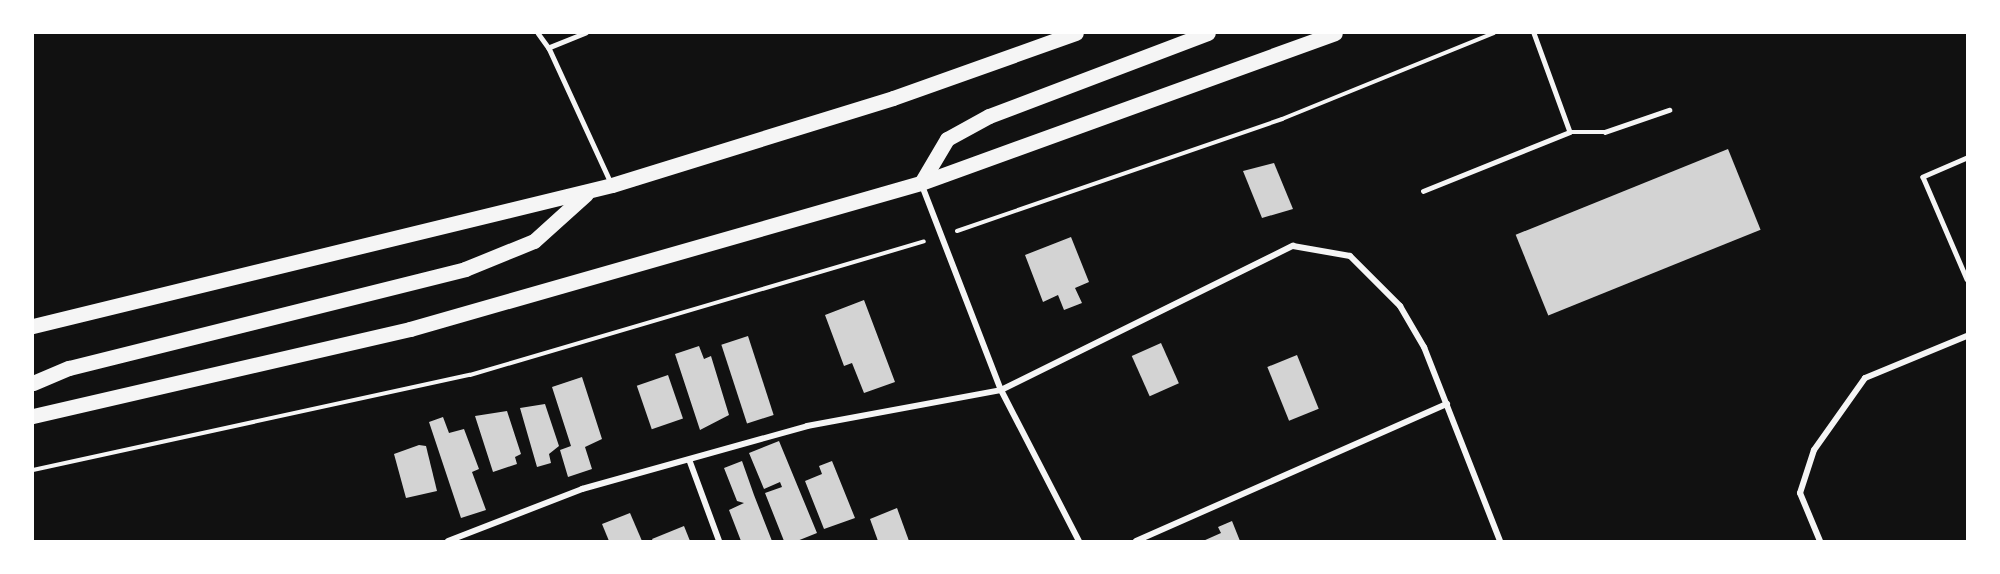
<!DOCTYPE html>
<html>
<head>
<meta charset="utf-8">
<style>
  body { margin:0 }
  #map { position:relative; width:2000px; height:574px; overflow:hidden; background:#111; font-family:Signika,sans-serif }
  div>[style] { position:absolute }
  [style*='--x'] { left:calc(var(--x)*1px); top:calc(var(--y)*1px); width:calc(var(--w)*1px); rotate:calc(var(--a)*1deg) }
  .building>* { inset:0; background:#d3d3d3; transform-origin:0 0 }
  .path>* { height:4px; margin:-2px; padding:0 2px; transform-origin:2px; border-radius:2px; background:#f5f5f5 }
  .service>* { height:4.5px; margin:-2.25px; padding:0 2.25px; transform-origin:2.25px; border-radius:2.25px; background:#f5f5f5 }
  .minor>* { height:6px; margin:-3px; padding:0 3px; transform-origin:3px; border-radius:3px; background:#f5f5f5 }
  .primary>* { height:15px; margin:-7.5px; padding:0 7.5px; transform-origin:7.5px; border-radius:7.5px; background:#f5f5f5 }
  span { translate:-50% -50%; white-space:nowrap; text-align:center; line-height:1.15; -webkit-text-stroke:4.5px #fff; paint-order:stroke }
  .frame { position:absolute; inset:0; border:34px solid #fff; pointer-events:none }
</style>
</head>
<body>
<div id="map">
  <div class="building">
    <i style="left:1728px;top:149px;width:87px;height:229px;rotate:68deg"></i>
    <i style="clip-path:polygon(1274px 163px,1293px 209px,1262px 218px,1243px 171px)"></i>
    <i style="clip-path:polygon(1071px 237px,1089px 282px,1075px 288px,1082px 303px,1064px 310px,1058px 295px,1043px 302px,1025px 255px)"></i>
    <i style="clip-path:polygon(864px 300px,895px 382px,864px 393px,852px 363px,844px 366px,825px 315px)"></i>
    <i style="left:748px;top:336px;width:83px;height:28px;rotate:72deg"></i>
    <i style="left:1161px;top:343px;width:44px;height:32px;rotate:66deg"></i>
    <i style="clip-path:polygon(699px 346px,704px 359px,711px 356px,729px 415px,700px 430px,675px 354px)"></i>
    <i style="left:1297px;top:355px;width:58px;height:32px;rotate:68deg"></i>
    <i style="left:668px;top:375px;width:46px;height:33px;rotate:71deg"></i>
    <i style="clip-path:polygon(582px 377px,602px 439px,585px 447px,592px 469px,568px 477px,560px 450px,571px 446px,552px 387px)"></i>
    <i style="clip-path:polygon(545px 404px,559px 446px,549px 454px,551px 463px,537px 467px,520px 408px)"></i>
    <i style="clip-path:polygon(507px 411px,521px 454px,515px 457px,517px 464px,493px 472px,475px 416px)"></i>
    <i style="clip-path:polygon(443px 417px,449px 433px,464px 429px,479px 469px,472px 472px,486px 510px,461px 518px,429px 422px)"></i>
    <i style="clip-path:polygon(779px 441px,817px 533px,797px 541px,784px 541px,765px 493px,782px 487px,780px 482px,764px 489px,749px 453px)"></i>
    <i style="clip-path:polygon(419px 445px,426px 446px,437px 491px,406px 498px,394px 454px)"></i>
    <i style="clip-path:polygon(742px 461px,754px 495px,772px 541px,741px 541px,729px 510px,744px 503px,737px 501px,724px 468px)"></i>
    <i style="clip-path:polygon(832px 461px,855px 518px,824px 529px,805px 481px,822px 474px,819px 466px)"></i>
    <i style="clip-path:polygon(897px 508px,909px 541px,878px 541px,870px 519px)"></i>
    <i style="clip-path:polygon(630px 513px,642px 541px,609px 541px,602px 524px)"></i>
    <i style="clip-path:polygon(1232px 521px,1240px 541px,1203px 541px,1221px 533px,1218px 527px)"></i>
    <i style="clip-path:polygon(684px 526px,690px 541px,653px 541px,652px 539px)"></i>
  </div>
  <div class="path">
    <i style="--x:957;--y:231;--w:344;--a:-19"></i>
    <i style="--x:1282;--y:119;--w:229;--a:-22.1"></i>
    <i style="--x:33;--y:470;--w:447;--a:-12.3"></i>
    <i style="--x:470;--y:375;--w:473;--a:-16.4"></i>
  </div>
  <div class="service">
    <i style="--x:538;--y:33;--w:19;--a:54"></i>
    <i style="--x:586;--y:33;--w:40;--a:158"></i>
    <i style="--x:549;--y:48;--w:149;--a:65.3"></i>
    <i style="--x:1534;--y:33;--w:105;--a:70"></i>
    <i style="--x:1570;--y:132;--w:35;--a:0"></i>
    <i style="--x:1605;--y:132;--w:68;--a:-19"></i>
    <i style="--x:1967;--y:158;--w:48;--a:156.6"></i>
    <i style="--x:1923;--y:177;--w:111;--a:66.7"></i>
    <i style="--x:1423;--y:191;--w:158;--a:-21.9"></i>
  </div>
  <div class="minor">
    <i style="--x:921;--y:183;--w:222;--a:68.9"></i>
    <i style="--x:1001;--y:390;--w:170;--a:62.7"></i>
    <i style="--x:690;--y:462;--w:84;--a:69.8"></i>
    <i style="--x:448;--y:541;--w:144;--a:-21.2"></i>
    <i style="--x:582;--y:489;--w:234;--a:-15.6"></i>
    <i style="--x:807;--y:426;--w:197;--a:-10.5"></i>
    <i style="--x:1001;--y:390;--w:326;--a:-26.3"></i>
    <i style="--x:1293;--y:246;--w:58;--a:10"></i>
    <i style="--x:1350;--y:256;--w:71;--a:45"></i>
    <i style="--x:1400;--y:306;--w:48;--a:59.7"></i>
    <i style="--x:1424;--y:347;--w:208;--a:68.6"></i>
    <i style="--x:1136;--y:541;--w:340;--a:-23.8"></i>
    <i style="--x:1820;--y:541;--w:52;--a:-112.6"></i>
    <i style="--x:1800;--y:493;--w:45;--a:-72"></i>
    <i style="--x:1814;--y:450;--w:88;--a:-54.7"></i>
    <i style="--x:1865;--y:378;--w:110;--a:-22.4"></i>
  </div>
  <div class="primary">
    <i style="--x:921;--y:183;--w:51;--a:-59.4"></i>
    <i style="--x:947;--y:139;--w:48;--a:-28.7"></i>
    <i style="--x:989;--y:116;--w:234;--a:-20.8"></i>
    <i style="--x:33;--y:326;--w:596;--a:-13.69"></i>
    <i style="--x:612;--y:185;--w:294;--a:-17.2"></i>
    <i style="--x:893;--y:98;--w:194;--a:-19.6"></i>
    <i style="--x:33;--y:383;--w:39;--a:-23"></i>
    <i style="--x:69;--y:368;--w:408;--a:-14"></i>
    <i style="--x:465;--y:269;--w:74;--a:-22.1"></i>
    <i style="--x:534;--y:241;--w:70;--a:-42.1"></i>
    <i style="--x:33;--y:416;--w:387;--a:-13"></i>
    <i style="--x:410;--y:329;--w:531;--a:-15.95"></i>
    <i style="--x:921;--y:183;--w:440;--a:-19.9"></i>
  </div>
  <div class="frame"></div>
</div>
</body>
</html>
